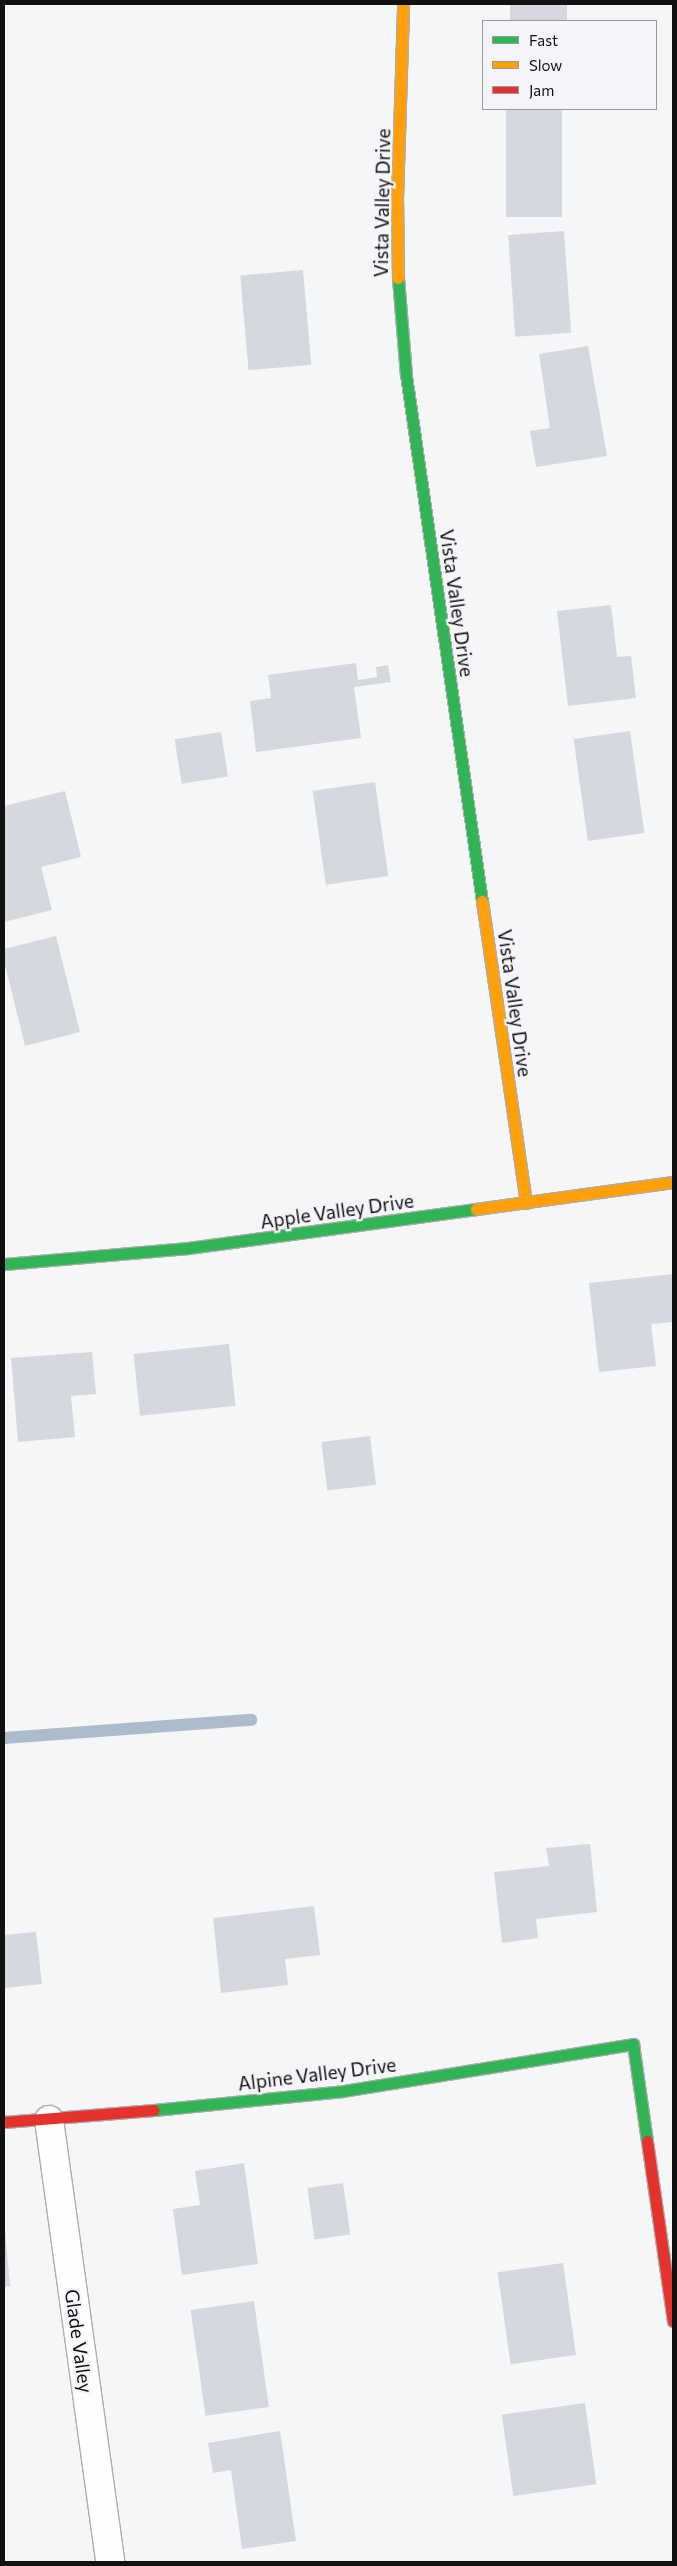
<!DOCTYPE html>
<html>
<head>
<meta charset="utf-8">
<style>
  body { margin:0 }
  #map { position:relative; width:677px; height:2566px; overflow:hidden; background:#f5f6f7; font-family:Commissioner,sans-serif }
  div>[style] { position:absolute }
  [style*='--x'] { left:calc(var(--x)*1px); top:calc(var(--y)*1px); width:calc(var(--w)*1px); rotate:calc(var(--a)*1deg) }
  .stream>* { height:12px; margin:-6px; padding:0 6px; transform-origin:6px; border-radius:6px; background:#acbccd }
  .building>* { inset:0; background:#d6d8df; transform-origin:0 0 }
  .roads { filter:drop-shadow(1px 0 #acadae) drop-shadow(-1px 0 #acadae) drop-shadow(0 1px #acadae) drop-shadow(0 -1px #acadae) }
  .street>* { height:28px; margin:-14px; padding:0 14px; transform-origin:14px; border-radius:14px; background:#fefefe }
  .fast>* { height:11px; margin:-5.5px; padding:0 5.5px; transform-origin:5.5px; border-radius:5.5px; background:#30b455 }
  .slow>* { height:11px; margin:-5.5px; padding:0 5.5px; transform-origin:5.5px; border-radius:5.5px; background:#ff9f0a }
  .jam>* { height:11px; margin:-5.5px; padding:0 5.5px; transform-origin:5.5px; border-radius:5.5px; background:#e5322d }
  span { translate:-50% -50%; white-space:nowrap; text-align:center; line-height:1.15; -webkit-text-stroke:4.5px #f4f5f8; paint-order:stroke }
  .street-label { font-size:19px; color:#111112 }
  .frame { position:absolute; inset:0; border:5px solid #111112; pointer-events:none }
  .legend { position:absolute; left:482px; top:20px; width:175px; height:90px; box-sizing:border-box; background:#f4f5f8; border:1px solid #999a9c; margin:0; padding:6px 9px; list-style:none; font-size:15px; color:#111112 }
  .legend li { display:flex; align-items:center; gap:10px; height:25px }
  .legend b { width:25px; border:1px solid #999a9c }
</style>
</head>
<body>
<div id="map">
  <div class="stream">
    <i style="--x:4;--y:1738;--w:248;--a:-4.2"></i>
  </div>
  <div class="building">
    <i style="left:510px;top:4px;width:57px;height:17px"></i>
    <i style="left:506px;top:109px;width:56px;height:108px"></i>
    <i style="left:564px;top:231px;width:102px;height:56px;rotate:86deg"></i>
    <i style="left:303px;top:270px;width:95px;height:63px;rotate:85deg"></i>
    <i style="clip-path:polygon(588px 346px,607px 456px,536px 467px,530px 431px,550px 428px,539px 354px)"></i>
    <i style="clip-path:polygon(611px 605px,617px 657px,631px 656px,636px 698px,568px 706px,557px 611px)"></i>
    <i style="clip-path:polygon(356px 663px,358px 680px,377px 677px,376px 667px,388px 665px,391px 682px,354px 687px,361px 738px,256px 752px,250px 701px,271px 698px,268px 675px)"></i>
    <i style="left:630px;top:731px;width:103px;height:57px;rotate:82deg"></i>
    <i style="left:221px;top:732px;width:45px;height:47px;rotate:81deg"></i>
    <i style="left:375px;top:782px;width:95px;height:63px;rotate:82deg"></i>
    <i style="clip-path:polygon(65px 791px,81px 857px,41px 867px,52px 910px,4px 922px,4px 806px)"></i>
    <i style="clip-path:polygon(56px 936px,80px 1032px,25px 1046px,4px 961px,4px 949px)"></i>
    <i style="clip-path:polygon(673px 1274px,673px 1322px,651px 1324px,656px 1366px,599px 1372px,589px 1283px)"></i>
    <i style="left:229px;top:1344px;width:62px;height:96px;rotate:84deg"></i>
    <i style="clip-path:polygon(92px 1352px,96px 1394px,71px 1396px,75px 1437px,18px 1442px,11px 1358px)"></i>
    <i style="left:370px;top:1436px;width:49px;height:49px;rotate:83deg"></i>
    <i style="clip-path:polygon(590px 1844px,597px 1912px,536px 1919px,538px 1938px,502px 1943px,494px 1872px,549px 1866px,546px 1848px)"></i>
    <i style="clip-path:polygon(314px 1906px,320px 1955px,285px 1959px,288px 1985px,221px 1993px,213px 1918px)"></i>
    <i style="clip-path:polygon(36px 1932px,42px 1984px,4px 1988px,4px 1935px)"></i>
    <i style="clip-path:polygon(244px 2163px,258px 2264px,182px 2275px,173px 2209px,200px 2205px,195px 2171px)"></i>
    <i style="left:343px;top:2183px;width:52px;height:36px;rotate:82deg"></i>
    <i style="clip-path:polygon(5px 2230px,10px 2286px,4px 2287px,4px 2231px)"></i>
    <i style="left:563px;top:2263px;width:93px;height:66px;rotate:82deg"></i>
    <i style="left:254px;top:2301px;width:107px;height:64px;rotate:82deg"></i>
    <i style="left:585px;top:2403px;width:82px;height:84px;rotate:82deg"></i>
    <i style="clip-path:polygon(280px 2431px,296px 2541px,242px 2549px,231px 2470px,213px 2473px,208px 2443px)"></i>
  </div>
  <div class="roads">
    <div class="street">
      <i style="--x:49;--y:2120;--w:446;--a:82.1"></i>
    </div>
    <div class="fast">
      <i style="--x:398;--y:278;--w:97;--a:85.3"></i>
      <i style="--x:406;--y:375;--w:531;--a:81.78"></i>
      <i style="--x:4;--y:1264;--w:185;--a:-5"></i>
      <i style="--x:188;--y:1248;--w:291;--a:-7.7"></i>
      <i style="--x:154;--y:2110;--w:190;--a:-5.7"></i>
      <i style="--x:343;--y:2091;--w:294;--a:-9.2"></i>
      <i style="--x:633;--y:2044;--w:98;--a:81.8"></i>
    </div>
    <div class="slow">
      <i style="--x:398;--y:278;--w:79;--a:-90.7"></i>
      <i style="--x:397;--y:199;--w:195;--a:-88.2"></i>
      <i style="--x:482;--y:901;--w:305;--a:81.7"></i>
      <i style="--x:476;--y:1209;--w:199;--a:-7.8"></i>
    </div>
    <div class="jam">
      <i style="--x:4;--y:2122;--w:150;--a:-4.6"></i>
      <i style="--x:647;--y:2141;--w:182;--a:81.8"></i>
    </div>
  </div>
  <div class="street-label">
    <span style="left:382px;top:203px;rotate:-89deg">Vista Valley Drive</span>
    <span style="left:457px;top:603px;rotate:82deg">Vista Valley Drive</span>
    <span style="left:515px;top:1003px;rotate:82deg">Vista Valley Drive</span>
    <span style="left:337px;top:1211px;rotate:-8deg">Apple Valley Drive</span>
    <span style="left:317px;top:2074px;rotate:-7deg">Alpine Valley Drive</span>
    <span style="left:79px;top:2341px;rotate:82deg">Glade Valley</span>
  </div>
  <div class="frame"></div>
  <ul class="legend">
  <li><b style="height:6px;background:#30b455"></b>Fast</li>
  <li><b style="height:6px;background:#ff9f0a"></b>Slow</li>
  <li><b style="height:6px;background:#e5322d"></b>Jam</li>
  </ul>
</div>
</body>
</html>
